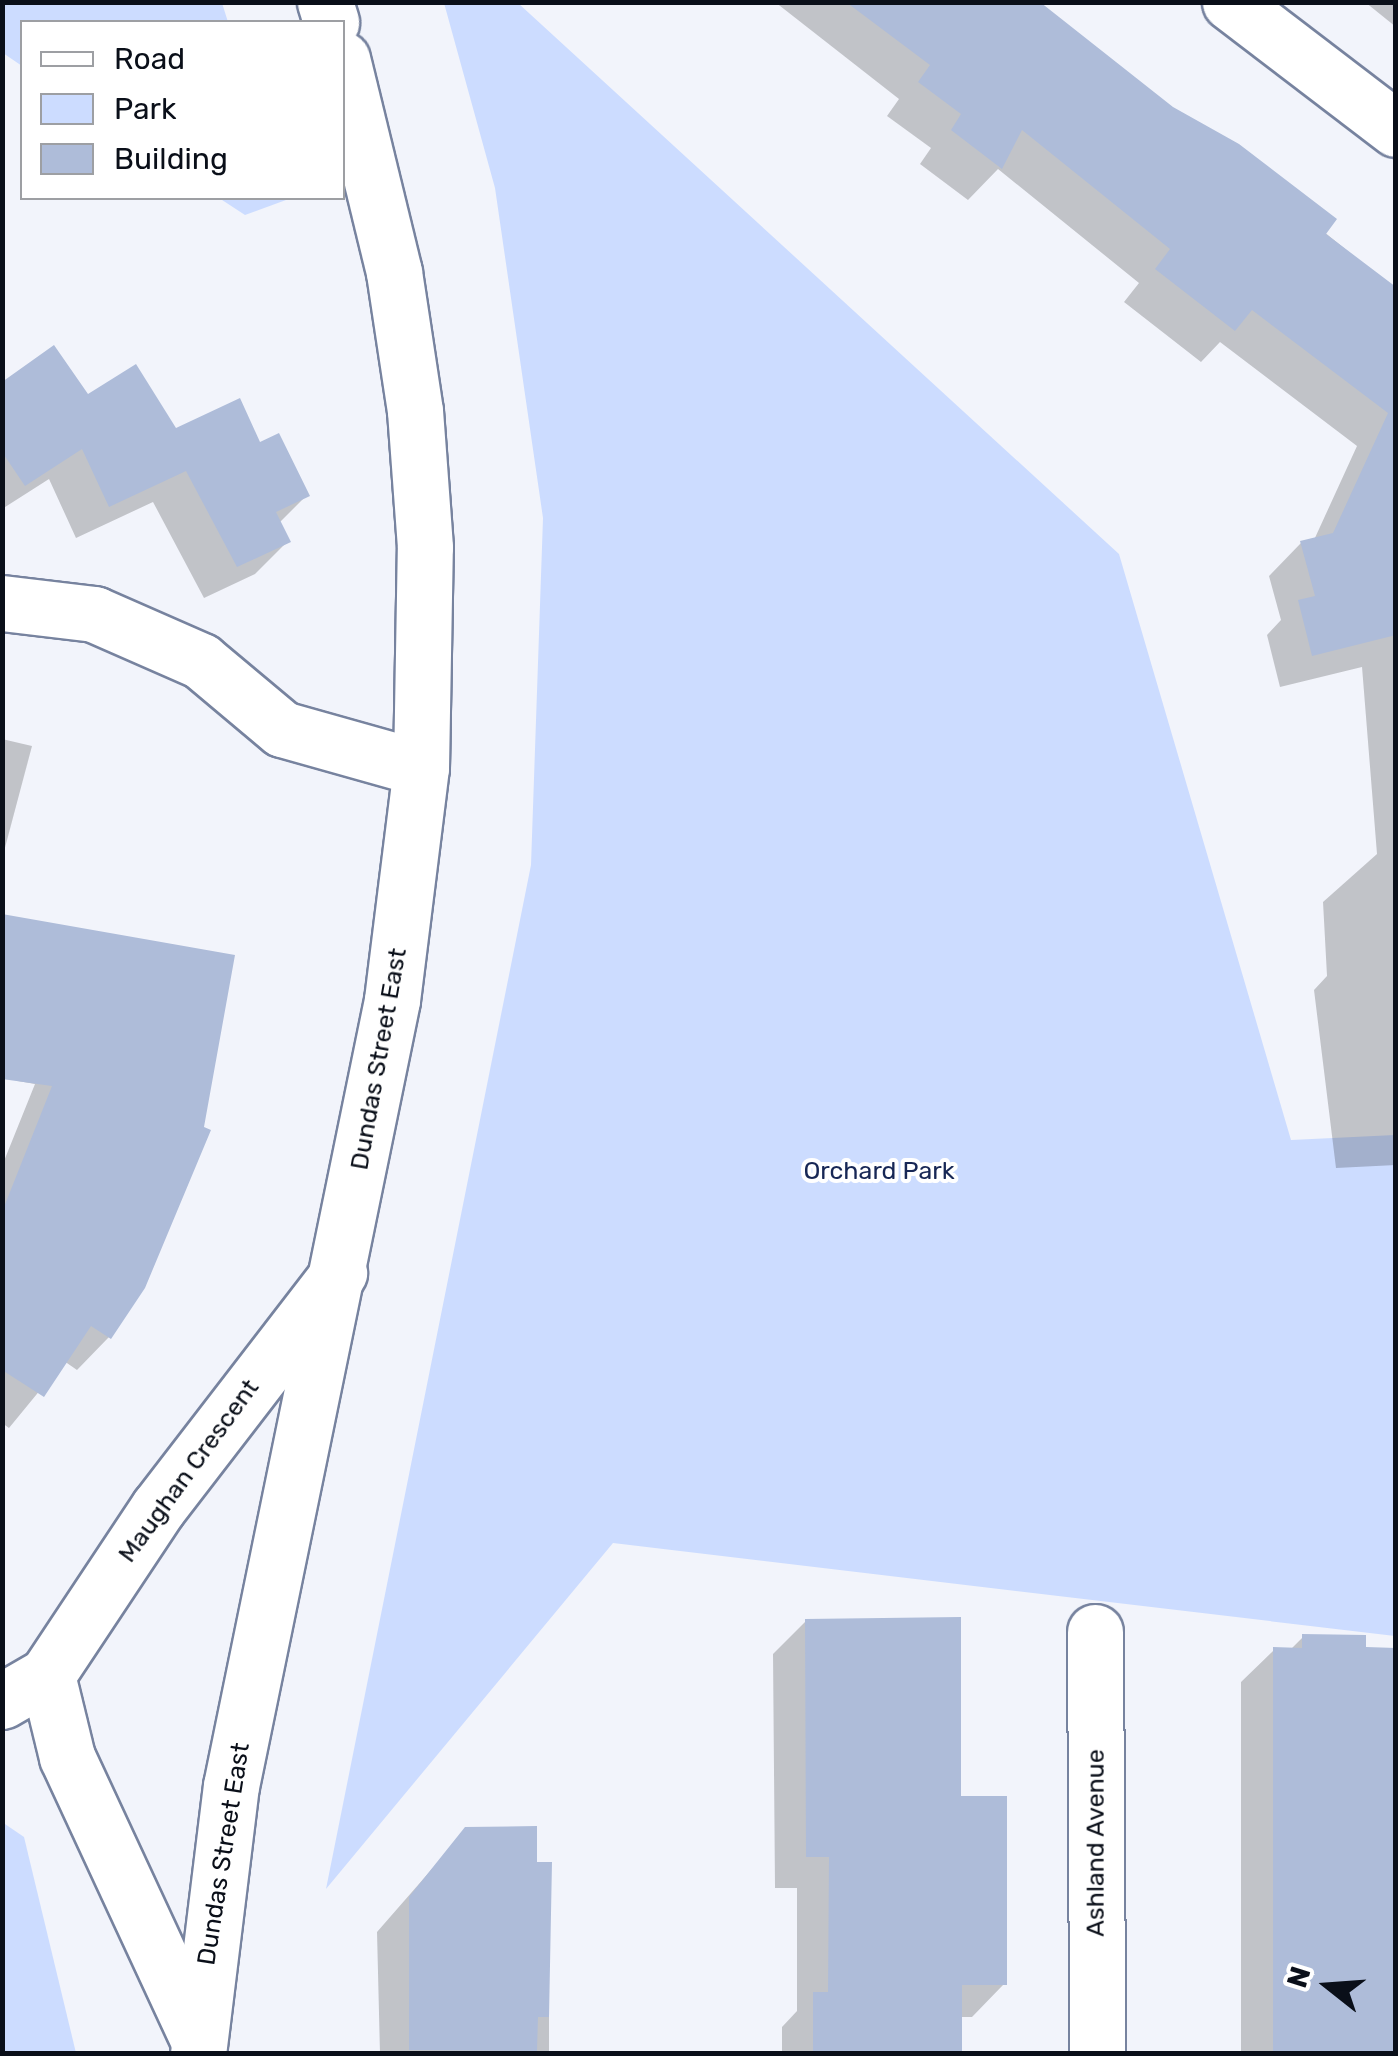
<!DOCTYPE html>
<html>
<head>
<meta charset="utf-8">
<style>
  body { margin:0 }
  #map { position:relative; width:1398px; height:2056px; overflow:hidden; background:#f2f4fb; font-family:Rubik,sans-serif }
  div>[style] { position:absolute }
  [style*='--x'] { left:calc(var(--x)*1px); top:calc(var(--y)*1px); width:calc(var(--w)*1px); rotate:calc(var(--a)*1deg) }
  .green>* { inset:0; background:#ccdcff }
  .shadow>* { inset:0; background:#0003 }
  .building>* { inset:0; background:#aebcd9 }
  .roads { filter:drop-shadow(2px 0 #77839f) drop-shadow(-2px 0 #77839f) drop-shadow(0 2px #77839f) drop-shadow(0 -2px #77839f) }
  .minor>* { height:55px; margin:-27.5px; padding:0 27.5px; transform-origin:27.5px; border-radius:27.5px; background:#fff }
  .tertiary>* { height:55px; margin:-27.5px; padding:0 27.5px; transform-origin:27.5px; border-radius:27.5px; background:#fff }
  span { translate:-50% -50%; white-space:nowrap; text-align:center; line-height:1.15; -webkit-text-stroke:8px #fff; paint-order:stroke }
  .street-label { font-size:25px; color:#0a0f19 }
  .park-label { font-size:25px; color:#172755 }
  .frame { position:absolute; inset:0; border:5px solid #0a0f19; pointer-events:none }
  .legend { position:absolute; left:20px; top:20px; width:325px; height:180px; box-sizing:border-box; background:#fff; border:2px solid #9d9fa3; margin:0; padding:12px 18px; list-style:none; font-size:30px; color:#0a0f19 }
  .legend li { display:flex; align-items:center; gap:20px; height:50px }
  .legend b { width:50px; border:2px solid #9d9fa3 }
  .north { position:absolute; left:1278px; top:1936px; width:100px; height:100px; -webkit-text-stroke:8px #fff; paint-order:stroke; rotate:287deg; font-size:28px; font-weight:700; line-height:40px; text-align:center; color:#0a0f19 }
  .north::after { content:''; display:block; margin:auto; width:35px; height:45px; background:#0a0f19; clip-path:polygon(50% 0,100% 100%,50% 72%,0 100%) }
</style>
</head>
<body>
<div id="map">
  <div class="green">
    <i style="clip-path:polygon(2px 3px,222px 3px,228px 22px,22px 22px,22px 66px,3px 53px)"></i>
    <i style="clip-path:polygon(444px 3px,518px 3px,1119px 554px,1291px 1140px,1395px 1135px,1395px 1636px,613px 1543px,326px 1889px,531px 865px,543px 518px,495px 188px)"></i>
    <i style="clip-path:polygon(219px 198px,285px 198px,286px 200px,245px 215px)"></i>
    <i style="clip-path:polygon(2px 1822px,24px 1837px,76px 2053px,3px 2053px)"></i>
  </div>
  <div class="shadow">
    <i style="clip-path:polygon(775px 2px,1039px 2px,1396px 290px,1396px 1165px,1336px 1168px,1314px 990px,1327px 976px,1323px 902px,1377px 854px,1362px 667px,1280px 687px,1267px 635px,1281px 620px,1269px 576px,1301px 543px,1314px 540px,1357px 446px,1220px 342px,1201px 362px,1124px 302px,1139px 283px,998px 169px,968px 200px,920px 164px,931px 148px,887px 116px,899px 99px)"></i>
    <i style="clip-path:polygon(1365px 2px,1396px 2px,1396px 27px)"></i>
    <i style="clip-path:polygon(2px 385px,87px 398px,175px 431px,259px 445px,307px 495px,279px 523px,288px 541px,255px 574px,204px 598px,153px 502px,76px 538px,49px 479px,2px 509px)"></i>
    <i style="clip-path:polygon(2px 739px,32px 746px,2px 859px)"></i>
    <i style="clip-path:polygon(37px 961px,109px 1337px,77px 1370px,64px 1361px,9px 1428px,2px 1423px,2px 1166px,35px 1084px,18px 1081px)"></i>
    <i style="clip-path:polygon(806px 1621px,959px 1798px,1004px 1984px,972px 2017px,960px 2017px,960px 2054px,782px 2054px,782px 2027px,797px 2011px,797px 1888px,775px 1888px,773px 1654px)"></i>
    <i style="clip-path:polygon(1303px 1637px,1364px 1649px,1396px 2054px,1241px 2054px,1241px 1682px,1274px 1650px,1290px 1650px)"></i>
    <i style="clip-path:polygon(466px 1830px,535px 1864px,549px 1864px,549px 2054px,380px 2054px,377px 1932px)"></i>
  </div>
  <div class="building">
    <i style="clip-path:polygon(846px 2px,1040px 2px,1173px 107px,1239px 144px,1337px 219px,1326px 234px,1396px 287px,1396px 635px,1312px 656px,1298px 600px,1315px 596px,1300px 541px,1333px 533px,1388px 413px,1252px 310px,1235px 331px,1155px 269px,1170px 249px,1022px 130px,1002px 169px,951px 130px,961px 114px,918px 82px,930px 65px)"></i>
    <i style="clip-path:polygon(54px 345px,88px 394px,136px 364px,176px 428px,240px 398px,260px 442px,279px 433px,310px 496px,276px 512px,291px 542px,237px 567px,186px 471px,109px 507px,82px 449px,25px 486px,2px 452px,2px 382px)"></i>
    <i style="clip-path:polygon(2px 914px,235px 955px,204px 1127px,211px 1130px,145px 1288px,111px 1339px,91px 1326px,44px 1397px,2px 1370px,2px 1212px,52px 1086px,2px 1079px)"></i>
    <i style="clip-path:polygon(961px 1617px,961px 1796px,1007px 1796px,1007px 1985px,962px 1985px,962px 2054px,813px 2054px,813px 1992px,828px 1992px,829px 1857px,806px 1857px,805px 1619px)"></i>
    <i style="clip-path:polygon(1302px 1634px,1366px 1635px,1366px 1647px,1396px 1648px,1396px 2054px,1273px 2054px,1273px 1647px,1302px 1648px)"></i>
    <i style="clip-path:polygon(537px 1826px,537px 1862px,552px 1862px,549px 2017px,538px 2017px,537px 2051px,409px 2050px,409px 1897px,465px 1827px)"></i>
  </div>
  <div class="roads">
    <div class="minor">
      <i style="--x:1230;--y:2;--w:209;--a:37.4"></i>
      <i style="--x:2;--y:603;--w:93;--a:6.8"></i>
      <i style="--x:94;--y:614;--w:117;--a:23.7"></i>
      <i style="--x:201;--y:661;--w:106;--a:40"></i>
      <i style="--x:282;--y:729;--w:144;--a:15.7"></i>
      <i style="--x:1095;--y:1632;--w:422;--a:89.7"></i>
      <i style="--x:47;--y:1675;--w:84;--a:76.3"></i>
      <i style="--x:67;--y:1757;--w:311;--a:65.1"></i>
      <i style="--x:2;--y:1701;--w:52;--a:-30"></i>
      <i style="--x:47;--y:1675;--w:201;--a:-56.4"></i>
      <i style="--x:158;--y:1508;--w:297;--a:-52.4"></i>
    </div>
    <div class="tertiary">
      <i style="--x:325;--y:2;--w:21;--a:73"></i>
      <i style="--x:198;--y:2054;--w:270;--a:-83"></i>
      <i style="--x:231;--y:1786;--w:802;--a:-78.42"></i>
      <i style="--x:392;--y:1000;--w:234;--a:-82.9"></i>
      <i style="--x:421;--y:768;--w:221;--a:-89"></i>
      <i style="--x:425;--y:547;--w:136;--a:-94.2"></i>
      <i style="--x:415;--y:411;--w:141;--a:-98.6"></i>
      <i style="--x:394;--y:272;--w:219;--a:-103.7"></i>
    </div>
  </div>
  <div class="street-label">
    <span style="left:379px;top:1059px;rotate:-80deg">Dundas Street East</span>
    <span style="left:189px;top:1471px;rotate:-54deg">Maughan Crescent</span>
    <span style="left:1096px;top:1843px;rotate:-90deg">Ashland Avenue</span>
    <span style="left:224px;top:1854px;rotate:-81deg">Dundas Street East</span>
  </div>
  <div class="park-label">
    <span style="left:879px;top:1171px">Orchard Park</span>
  </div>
  <div class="frame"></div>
  <ul class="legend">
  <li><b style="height:12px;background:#fff"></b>Road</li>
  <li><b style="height:28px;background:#ccdcff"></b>Park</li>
  <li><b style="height:28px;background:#aebcd9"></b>Building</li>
  </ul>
  <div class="north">N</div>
</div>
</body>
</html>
